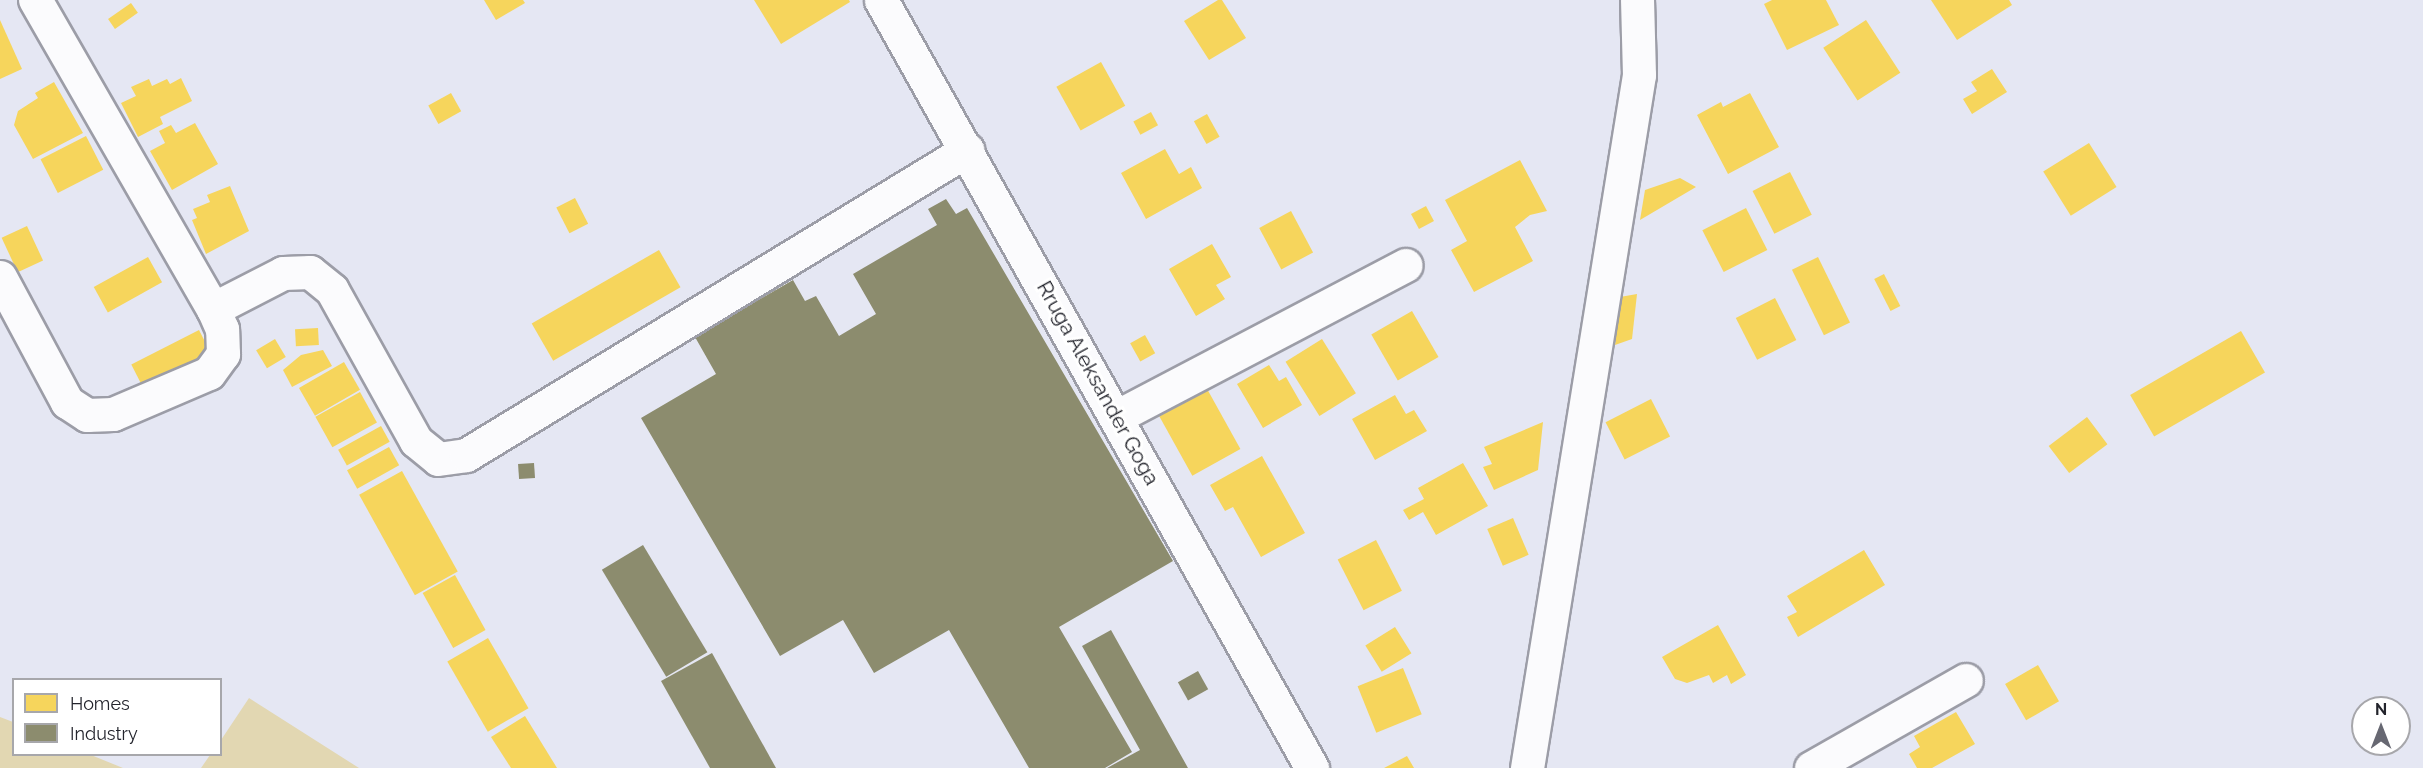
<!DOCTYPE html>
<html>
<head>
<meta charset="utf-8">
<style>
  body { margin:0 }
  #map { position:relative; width:2423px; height:768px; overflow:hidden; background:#e5e7f3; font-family:Raleway,sans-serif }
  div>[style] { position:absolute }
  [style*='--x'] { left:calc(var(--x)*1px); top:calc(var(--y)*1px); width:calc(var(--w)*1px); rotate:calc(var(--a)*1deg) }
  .green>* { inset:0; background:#e2d7b2 }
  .homes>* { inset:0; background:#f6d55c; transform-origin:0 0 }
  .industry>* { inset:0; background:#8c8c6e; transform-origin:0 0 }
  .roads { filter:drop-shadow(2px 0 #9c9da7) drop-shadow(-2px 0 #9c9da7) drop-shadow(0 2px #9c9da7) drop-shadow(0 -2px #9c9da7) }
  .minor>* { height:33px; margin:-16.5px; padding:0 16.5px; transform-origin:16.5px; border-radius:16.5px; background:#fbfbfd }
  .major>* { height:33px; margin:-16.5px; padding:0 16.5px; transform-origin:16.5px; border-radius:16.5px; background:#fbfbfd }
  span { translate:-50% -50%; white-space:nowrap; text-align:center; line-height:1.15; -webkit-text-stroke:6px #fff; paint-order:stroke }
  .street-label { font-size:21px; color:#23242c }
  .legend { position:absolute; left:12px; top:678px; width:210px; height:78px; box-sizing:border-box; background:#fff; border:2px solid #a7a7ab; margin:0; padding:8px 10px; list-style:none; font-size:18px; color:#23242c }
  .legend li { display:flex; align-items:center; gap:12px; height:30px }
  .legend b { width:30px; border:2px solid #a7a7ab }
  .north { position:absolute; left:2351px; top:696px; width:60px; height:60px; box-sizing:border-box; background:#fff; border:2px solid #a7a7ab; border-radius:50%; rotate:0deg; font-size:16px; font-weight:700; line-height:24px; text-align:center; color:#23242c }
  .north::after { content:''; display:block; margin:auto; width:21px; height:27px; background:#676872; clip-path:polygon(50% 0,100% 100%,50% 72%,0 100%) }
</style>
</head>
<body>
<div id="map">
  <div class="green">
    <i style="clip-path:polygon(249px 698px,359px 768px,201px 768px,210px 755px,220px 754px,221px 740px)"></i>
    <i style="clip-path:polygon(0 717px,13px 722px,14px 754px,91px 755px,123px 768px,0 768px)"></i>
  </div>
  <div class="homes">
    <i style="clip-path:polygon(484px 0,523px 0,525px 3px,496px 20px)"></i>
    <i style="clip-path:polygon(754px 0,849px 0,850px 2px,781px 44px)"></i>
    <i style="clip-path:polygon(1218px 0,1222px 0,1246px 38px,1209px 60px,1184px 21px)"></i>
    <i style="clip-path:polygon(1772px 0,1826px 0,1839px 25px,1787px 50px,1764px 4px)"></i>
    <i style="clip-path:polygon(1931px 0,2009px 0,2012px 5px,1957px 40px)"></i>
    <i style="left:131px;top:3px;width:12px;height:28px;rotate:55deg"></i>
    <i style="clip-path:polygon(0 20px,22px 69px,0 79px)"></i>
    <i style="left:1866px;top:20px;width:63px;height:51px;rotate:57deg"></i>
    <i style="left:1101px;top:62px;width:50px;height:51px;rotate:61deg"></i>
    <i style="clip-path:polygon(1992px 69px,2007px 92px,1972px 114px,1963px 99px,1977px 91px,1971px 82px)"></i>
    <i style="clip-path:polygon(181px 78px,192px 101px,160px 117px,163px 124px,138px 137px,121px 103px,136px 96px,131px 87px,149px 79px,152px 86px,167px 79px,170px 84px)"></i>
    <i style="clip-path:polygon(54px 82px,83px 133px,33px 159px,14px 125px,18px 111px,38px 98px,35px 93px)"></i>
    <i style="left:451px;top:93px;width:21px;height:26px;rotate:61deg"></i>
    <i style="clip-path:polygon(1750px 93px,1779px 147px,1728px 174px,1697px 115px,1721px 102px,1723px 107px)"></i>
    <i style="left:1151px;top:112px;width:15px;height:20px;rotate:62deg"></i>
    <i style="left:1207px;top:114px;width:26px;height:15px;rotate:61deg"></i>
    <i style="clip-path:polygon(195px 123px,218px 164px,172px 190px,150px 151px,165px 143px,159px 131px,171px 125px,176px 133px)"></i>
    <i style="left:86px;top:136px;width:38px;height:51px;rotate:63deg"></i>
    <i style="left:2089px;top:143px;width:52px;height:54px;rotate:58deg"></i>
    <i style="clip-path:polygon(1165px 149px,1179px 174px,1191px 167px,1202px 188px,1146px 219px,1121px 173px)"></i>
    <i style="clip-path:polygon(1520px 160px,1547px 211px,1530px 215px,1515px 227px,1533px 261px,1474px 292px,1451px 250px,1467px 241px,1445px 200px)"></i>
    <i style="left:1790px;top:172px;width:48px;height:42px;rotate:63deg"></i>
    <i style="clip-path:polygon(1680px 178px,1696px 187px,1640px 220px,1645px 190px)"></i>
    <i style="clip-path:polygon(230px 186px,249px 231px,206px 254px,192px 220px,197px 218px,193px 209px,210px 202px,207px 195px)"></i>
    <i style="left:575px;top:198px;width:29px;height:21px;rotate:63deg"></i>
    <i style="left:1426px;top:206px;width:17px;height:17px;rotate:62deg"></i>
    <i style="left:1746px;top:208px;width:47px;height:49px;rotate:63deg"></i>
    <i style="left:1291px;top:211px;width:47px;height:36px;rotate:62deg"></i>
    <i style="left:27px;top:226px;width:38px;height:28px;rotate:65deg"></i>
    <i style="clip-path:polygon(1212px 244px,1231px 277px,1216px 285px,1225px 299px,1196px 316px,1169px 269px)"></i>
    <i style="left:659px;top:250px;width:43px;height:147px;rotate:60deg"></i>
    <i style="left:148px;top:257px;width:29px;height:62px;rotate:61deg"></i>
    <i style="left:1818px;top:257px;width:73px;height:29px;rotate:64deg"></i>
    <i style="left:1884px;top:274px;width:36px;height:11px;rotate:63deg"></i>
    <i style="clip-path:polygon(1637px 294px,1632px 339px,1615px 345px,1620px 297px)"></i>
    <i style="left:1775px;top:298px;width:47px;height:44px;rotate:63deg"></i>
    <i style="left:1412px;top:311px;width:53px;height:47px;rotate:60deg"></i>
    <i style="left:318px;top:328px;width:17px;height:23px;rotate:87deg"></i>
    <i style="left:199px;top:330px;width:29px;height:76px;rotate:63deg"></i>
    <i style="left:2241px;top:331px;width:48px;height:128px;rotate:60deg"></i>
    <i style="left:1145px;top:335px;width:21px;height:17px;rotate:61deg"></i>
    <i style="left:275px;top:339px;width:21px;height:22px;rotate:59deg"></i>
    <i style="left:1322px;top:339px;width:64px;height:43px;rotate:58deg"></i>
    <i style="clip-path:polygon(323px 350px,332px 366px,292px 387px,283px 370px,301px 355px)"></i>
    <i style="left:344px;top:362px;width:32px;height:52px;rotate:60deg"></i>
    <i style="clip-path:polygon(1269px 365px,1279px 381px,1286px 377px,1302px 405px,1263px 428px,1237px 384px)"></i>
    <i style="left:1206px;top:387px;width:71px;height:55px;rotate:61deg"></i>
    <i style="left:360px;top:392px;width:35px;height:51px;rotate:61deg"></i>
    <i style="clip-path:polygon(1395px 395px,1406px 414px,1414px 410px,1427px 431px,1375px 460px,1352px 419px)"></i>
    <i style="left:1651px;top:399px;width:42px;height:51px;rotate:63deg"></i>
    <i style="left:2087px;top:417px;width:34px;height:48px;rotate:53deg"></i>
    <i style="clip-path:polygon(1543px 422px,1538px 470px,1494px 490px,1483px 467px,1492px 464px,1484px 447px)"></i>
    <i style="left:381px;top:426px;width:18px;height:49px;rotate:61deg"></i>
    <i style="left:389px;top:447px;width:21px;height:48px;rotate:61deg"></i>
    <i style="clip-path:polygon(1262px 456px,1305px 533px,1261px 557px,1233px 507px,1225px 511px,1210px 485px)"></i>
    <i style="clip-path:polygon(1463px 463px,1488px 506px,1436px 535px,1423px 512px,1409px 520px,1403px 510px,1424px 499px,1418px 488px)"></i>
    <i style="left:402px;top:471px;width:115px;height:49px;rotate:61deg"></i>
    <i style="left:1513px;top:518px;width:40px;height:28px;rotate:67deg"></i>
    <i style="left:1376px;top:540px;width:57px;height:43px;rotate:63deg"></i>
    <i style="clip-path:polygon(1864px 550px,1885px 585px,1798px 637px,1787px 617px,1797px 612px,1787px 596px)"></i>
    <i style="left:455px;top:575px;width:63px;height:37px;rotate:61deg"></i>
    <i style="clip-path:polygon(1718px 625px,1746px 675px,1731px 684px,1727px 675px,1713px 683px,1709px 675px,1687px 683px,1675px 679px,1662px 657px)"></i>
    <i style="left:1395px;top:627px;width:31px;height:35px;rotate:58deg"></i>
    <i style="left:488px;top:638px;width:81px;height:47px;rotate:60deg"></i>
    <i style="left:2038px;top:665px;width:42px;height:38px;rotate:60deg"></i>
    <i style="left:1403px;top:668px;width:50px;height:49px;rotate:68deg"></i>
    <i style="clip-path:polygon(1956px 712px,1975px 744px,1932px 768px,1917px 768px,1909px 754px,1920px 747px,1914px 736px)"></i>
    <i style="clip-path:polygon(525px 716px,557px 768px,511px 768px,491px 737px)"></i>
    <i style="clip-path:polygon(1407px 756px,1414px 768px,1384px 768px)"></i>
  </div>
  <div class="industry">
    <i style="clip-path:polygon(946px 199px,956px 214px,967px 208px,1173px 561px,1059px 627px,1132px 752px,1105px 768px,1029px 768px,949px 630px,874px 673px,843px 620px,780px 656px,641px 418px,716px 374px,695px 337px,793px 280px,805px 301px,816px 296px,839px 336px,876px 314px,853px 274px,937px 225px,928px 209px)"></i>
    <i style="left:534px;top:463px;width:15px;height:16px;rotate:86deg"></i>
    <i style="left:643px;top:545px;width:125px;height:48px;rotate:59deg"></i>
    <i style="clip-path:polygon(1111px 630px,1188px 768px,1107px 768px,1140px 750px,1082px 646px)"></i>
    <i style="clip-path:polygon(712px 653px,776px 768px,710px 768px,661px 681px)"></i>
    <i style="left:1198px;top:671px;width:21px;height:23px;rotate:61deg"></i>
  </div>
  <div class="roads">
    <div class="minor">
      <i style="--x:0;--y:277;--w:142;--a:61.8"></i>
      <i style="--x:67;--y:402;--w:24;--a:33"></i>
      <i style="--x:87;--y:415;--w:26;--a:-2"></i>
      <i style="--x:113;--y:414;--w:104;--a:-23.1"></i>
      <i style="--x:209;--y:373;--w:24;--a:-54"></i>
      <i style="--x:223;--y:354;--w:25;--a:-92"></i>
      <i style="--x:222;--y:329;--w:22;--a:-114"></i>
      <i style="--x:213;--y:309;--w:357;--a:-119.9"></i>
      <i style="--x:213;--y:309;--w:79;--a:-27.2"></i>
      <i style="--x:283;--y:273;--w:27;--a:-2"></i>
      <i style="--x:310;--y:272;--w:28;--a:39"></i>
      <i style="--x:332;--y:290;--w:173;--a:60.9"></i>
      <i style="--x:416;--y:441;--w:28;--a:39"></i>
      <i style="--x:438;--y:459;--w:28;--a:-8"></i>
      <i style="--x:466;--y:455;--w:587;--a:-31.33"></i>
      <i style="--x:1116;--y:417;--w:327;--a:-27.7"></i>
      <i style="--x:1527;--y:768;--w:702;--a:-80.82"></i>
      <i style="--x:1639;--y:75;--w:75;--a:-91.5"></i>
      <i style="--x:1811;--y:768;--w:178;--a:-29.6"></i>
    </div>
    <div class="major">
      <i style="--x:881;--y:0;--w:881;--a:60.7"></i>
    </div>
  </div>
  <div class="street-label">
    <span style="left:1098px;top:383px;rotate:61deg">Rruga Aleksander Goga</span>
  </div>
  <ul class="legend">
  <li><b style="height:16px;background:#f6d55c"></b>Homes</li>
  <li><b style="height:16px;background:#8c8c6e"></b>Industry</li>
  </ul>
  <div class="north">N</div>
</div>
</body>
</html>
